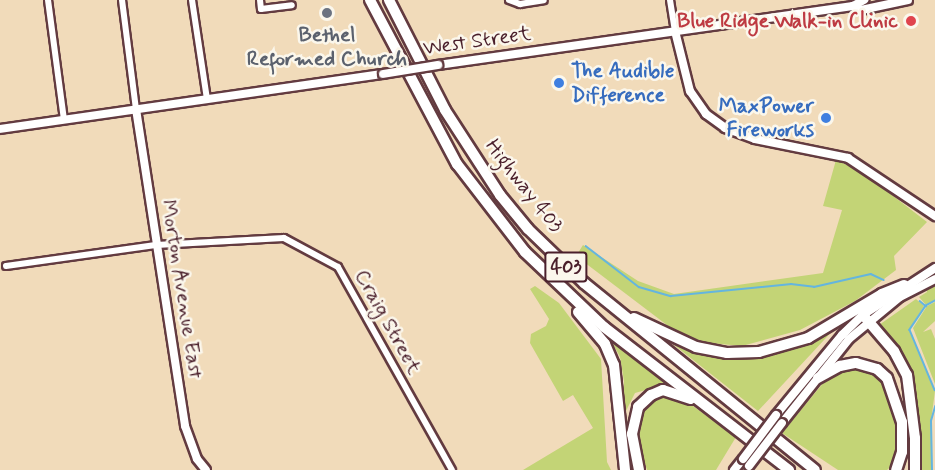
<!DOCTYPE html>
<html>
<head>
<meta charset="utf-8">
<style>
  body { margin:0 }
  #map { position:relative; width:935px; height:470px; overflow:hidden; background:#f1dbba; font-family:Mynerve,sans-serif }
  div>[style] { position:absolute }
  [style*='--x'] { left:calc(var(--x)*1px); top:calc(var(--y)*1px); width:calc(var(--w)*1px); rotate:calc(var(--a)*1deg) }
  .green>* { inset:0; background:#c3d476 }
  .stream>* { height:1.5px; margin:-0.75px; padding:0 0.75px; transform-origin:0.75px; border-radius:0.75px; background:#64b5df }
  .roads { filter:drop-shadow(2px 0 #633b40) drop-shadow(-2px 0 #633b40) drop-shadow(0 2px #633b40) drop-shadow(0 -2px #633b40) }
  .minor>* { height:6px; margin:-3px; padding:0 3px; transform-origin:3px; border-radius:3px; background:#fff }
  .tertiary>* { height:8px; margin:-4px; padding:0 4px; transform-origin:4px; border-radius:4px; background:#fff }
  .secondary>* { height:8px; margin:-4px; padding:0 4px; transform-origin:4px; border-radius:4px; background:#fff }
  .motorway>* { height:10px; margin:-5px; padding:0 5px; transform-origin:5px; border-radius:5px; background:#fff }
  .bridges { filter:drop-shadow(2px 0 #633b40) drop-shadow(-2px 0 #633b40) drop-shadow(0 2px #633b40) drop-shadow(0 -2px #633b40) }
  .secondary-bridge>* { height:8px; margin:-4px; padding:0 4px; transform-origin:4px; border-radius:4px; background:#fff }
  .dots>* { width:16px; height:16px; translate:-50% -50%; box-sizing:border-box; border:3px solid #fbf7ec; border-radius:50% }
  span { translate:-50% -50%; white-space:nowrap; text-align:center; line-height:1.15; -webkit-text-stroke:5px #fbf7ec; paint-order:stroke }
  .shield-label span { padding:2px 4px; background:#fbf7ec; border:2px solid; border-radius:4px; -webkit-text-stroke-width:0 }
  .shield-label { font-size:20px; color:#4a1f2b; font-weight:700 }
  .health-label { font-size:21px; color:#be3a42; font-weight:700 }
  .right { translate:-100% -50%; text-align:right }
  .worship-label { font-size:21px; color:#5b616d; font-weight:700 }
  .street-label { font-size:21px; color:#4a1f2b }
  .shop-label { font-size:21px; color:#366cbe; font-weight:700 }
  .left { translate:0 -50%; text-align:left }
</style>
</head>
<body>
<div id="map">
  <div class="green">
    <i style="clip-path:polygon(836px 160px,862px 172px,927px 222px,894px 256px,896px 270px,855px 301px,800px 330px,742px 346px,688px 341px,576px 256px,583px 245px,638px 281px,674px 294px,823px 273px,842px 210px,823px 206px)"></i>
    <i style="clip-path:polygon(935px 283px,935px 300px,926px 305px,919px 297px,927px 292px,926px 287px)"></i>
    <i style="clip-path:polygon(535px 286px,559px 303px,601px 359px,607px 462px,611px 470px,523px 470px,593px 428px,573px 395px,563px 401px,530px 343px,531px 334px,546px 326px,549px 319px,530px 289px)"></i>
    <i style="clip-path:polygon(916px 299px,924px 306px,909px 330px,935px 391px,931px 421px,932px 470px,921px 470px,919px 417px,911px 378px,879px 329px,879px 325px)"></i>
    <i style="clip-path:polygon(935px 302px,935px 321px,923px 332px,931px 329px,935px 339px,935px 384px,913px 328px,927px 306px)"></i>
    <i style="clip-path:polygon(837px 326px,758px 411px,669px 341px,681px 346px,768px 353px,803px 346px)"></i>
    <i style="clip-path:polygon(605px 329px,671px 383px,635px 393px,623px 417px,624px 381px,620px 357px)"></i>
    <i style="clip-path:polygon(863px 368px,878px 375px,891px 392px,898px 439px,893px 465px,887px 470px,838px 470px,782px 433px,829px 376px,841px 369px)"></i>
    <i style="clip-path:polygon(665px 395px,686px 401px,736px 437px,716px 470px,647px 470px,635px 433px,639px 412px,648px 400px)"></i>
  </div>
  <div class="stream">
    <i style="--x:586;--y:246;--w:67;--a:37.7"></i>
    <i style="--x:639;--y:287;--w:33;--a:16"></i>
    <i style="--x:671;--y:296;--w:121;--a:-5.7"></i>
    <i style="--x:791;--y:284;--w:23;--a:7"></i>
    <i style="--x:814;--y:287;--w:58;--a:-12.8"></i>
    <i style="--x:871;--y:274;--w:14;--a:25"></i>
    <i style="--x:920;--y:301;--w:8;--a:40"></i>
    <i style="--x:935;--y:301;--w:10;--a:151"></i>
    <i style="--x:926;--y:306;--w:29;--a:124"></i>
    <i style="--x:910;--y:330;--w:65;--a:67.4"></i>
    <i style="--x:932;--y:470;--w:49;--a:-91.2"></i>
    <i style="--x:931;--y:421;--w:15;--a:-74"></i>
  </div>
  <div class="roads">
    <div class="minor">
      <i style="--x:48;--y:0;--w:121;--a:82.4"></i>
      <i style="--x:122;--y:0;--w:110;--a:82.7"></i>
      <i style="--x:192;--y:0;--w:100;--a:81.4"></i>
      <i style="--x:260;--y:0;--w:9;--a:84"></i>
      <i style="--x:261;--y:9;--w:31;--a:-7"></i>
      <i style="--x:509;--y:0;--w:12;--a:20"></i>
      <i style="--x:520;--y:4;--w:24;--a:-9"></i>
      <i style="--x:670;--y:0;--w:31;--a:81"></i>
      <i style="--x:6;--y:266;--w:151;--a:-8"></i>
      <i style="--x:156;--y:245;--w:128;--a:-3.1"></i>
      <i style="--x:284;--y:238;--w:61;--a:28.2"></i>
      <i style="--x:338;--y:267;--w:233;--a:60.7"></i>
    </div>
    <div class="tertiary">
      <i style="--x:675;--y:31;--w:62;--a:76"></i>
      <i style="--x:690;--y:91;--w:28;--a:55"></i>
      <i style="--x:706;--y:114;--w:24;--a:36"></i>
      <i style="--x:725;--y:128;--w:32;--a:20"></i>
      <i style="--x:755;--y:139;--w:95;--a:11.5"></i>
      <i style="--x:848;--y:158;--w:105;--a:33.7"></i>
      <i style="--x:136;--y:109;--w:321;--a:81.2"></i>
      <i style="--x:185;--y:426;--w:35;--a:70"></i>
      <i style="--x:197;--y:459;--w:14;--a:51"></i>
    </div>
    <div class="secondary">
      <i style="--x:853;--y:6;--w:9;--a:27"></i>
      <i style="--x:861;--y:10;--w:48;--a:-12"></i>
      <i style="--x:438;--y:65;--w:419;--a:-8.1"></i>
      <i style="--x:853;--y:6;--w:13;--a:-29"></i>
      <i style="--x:0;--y:129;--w:387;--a:-8.2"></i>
      <i style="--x:776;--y:415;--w:104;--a:-50.5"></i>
      <i style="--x:842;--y:335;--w:29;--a:-44"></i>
      <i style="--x:863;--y:315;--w:86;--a:-33.1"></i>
      <i style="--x:782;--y:423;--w:107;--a:-51.4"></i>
      <i style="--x:849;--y:339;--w:66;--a:-39.5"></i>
      <i style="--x:900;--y:297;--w:39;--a:-27"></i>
      <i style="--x:734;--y:470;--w:14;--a:-51"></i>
    </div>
    <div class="motorway">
      <i style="--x:370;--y:0;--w:186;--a:62.1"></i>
      <i style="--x:457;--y:164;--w:111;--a:52.3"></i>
      <i style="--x:525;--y:252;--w:109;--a:43.5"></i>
      <i style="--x:604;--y:327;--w:234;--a:37.7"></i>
      <i style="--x:389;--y:0;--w:123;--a:63"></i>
      <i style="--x:445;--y:110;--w:101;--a:57.1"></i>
      <i style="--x:500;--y:195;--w:44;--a:50.5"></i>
      <i style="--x:528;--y:229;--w:78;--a:44"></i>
      <i style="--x:584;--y:283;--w:297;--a:39"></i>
      <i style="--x:578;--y:312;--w:42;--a:49.8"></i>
      <i style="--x:605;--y:344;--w:23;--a:67"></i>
      <i style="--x:614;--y:365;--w:106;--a:84"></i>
      <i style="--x:863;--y:315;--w:48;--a:49.3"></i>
      <i style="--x:894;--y:351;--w:27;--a:62"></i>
      <i style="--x:907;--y:375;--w:64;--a:82.8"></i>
      <i style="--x:915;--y:438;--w:32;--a:90"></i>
      <i style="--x:634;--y:318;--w:68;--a:25.1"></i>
      <i style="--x:696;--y:347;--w:32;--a:11"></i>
      <i style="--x:727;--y:353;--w:32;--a:-2"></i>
      <i style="--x:759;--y:352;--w:51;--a:-15.9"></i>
      <i style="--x:808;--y:338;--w:86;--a:-30.7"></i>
      <i style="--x:882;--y:294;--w:24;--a:-22"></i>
      <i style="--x:818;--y:378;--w:25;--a:-29"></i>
      <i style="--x:840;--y:366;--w:16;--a:-11"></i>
      <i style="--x:856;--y:363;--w:22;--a:16"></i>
      <i style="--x:877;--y:369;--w:13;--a:42"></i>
      <i style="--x:887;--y:378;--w:46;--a:71.2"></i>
      <i style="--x:902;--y:422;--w:30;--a:90"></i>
      <i style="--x:902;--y:452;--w:19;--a:108"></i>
      <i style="--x:639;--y:470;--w:37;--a:-101"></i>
      <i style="--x:632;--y:434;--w:28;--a:-77"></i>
      <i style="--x:638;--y:407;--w:18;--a:-43"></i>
      <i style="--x:651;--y:395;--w:13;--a:-23"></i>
      <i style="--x:663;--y:390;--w:29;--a:18"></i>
    </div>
  </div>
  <div class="bridges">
    <div class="secondary-bridge">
      <i style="--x:383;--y:74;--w:56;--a:-9.3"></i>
      <i style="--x:743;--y:459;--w:55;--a:-53.1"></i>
      <i style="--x:749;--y:466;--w:54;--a:-52.5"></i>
    </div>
  </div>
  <div class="dots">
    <i style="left:327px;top:13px;background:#6b7280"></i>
    <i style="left:911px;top:21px;background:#e0444e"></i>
    <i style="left:559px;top:83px;background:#3f7fe0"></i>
    <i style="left:826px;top:118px;background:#3f7fe0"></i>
  </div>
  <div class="shield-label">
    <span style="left:566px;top:267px">403</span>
  </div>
  <div class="health-label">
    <span class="right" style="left:898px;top:21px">Blue Ridge Walk-in Clinic</span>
  </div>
  <div class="worship-label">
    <span style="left:327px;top:47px">Bethel<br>Reformed Church</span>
  </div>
  <div class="street-label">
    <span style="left:477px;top:41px;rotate:-8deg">West Street</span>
    <span style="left:524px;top:186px;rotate:52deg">Highway 403</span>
    <span style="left:182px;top:289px;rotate:81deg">Morton Avenue East</span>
    <span style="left:388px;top:322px;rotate:61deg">Craig Street</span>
  </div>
  <div class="shop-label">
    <span class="left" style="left:571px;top:83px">The Audible<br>Difference</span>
    <span class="right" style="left:814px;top:118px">MaxPower<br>Fireworks</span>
  </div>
</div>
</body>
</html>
